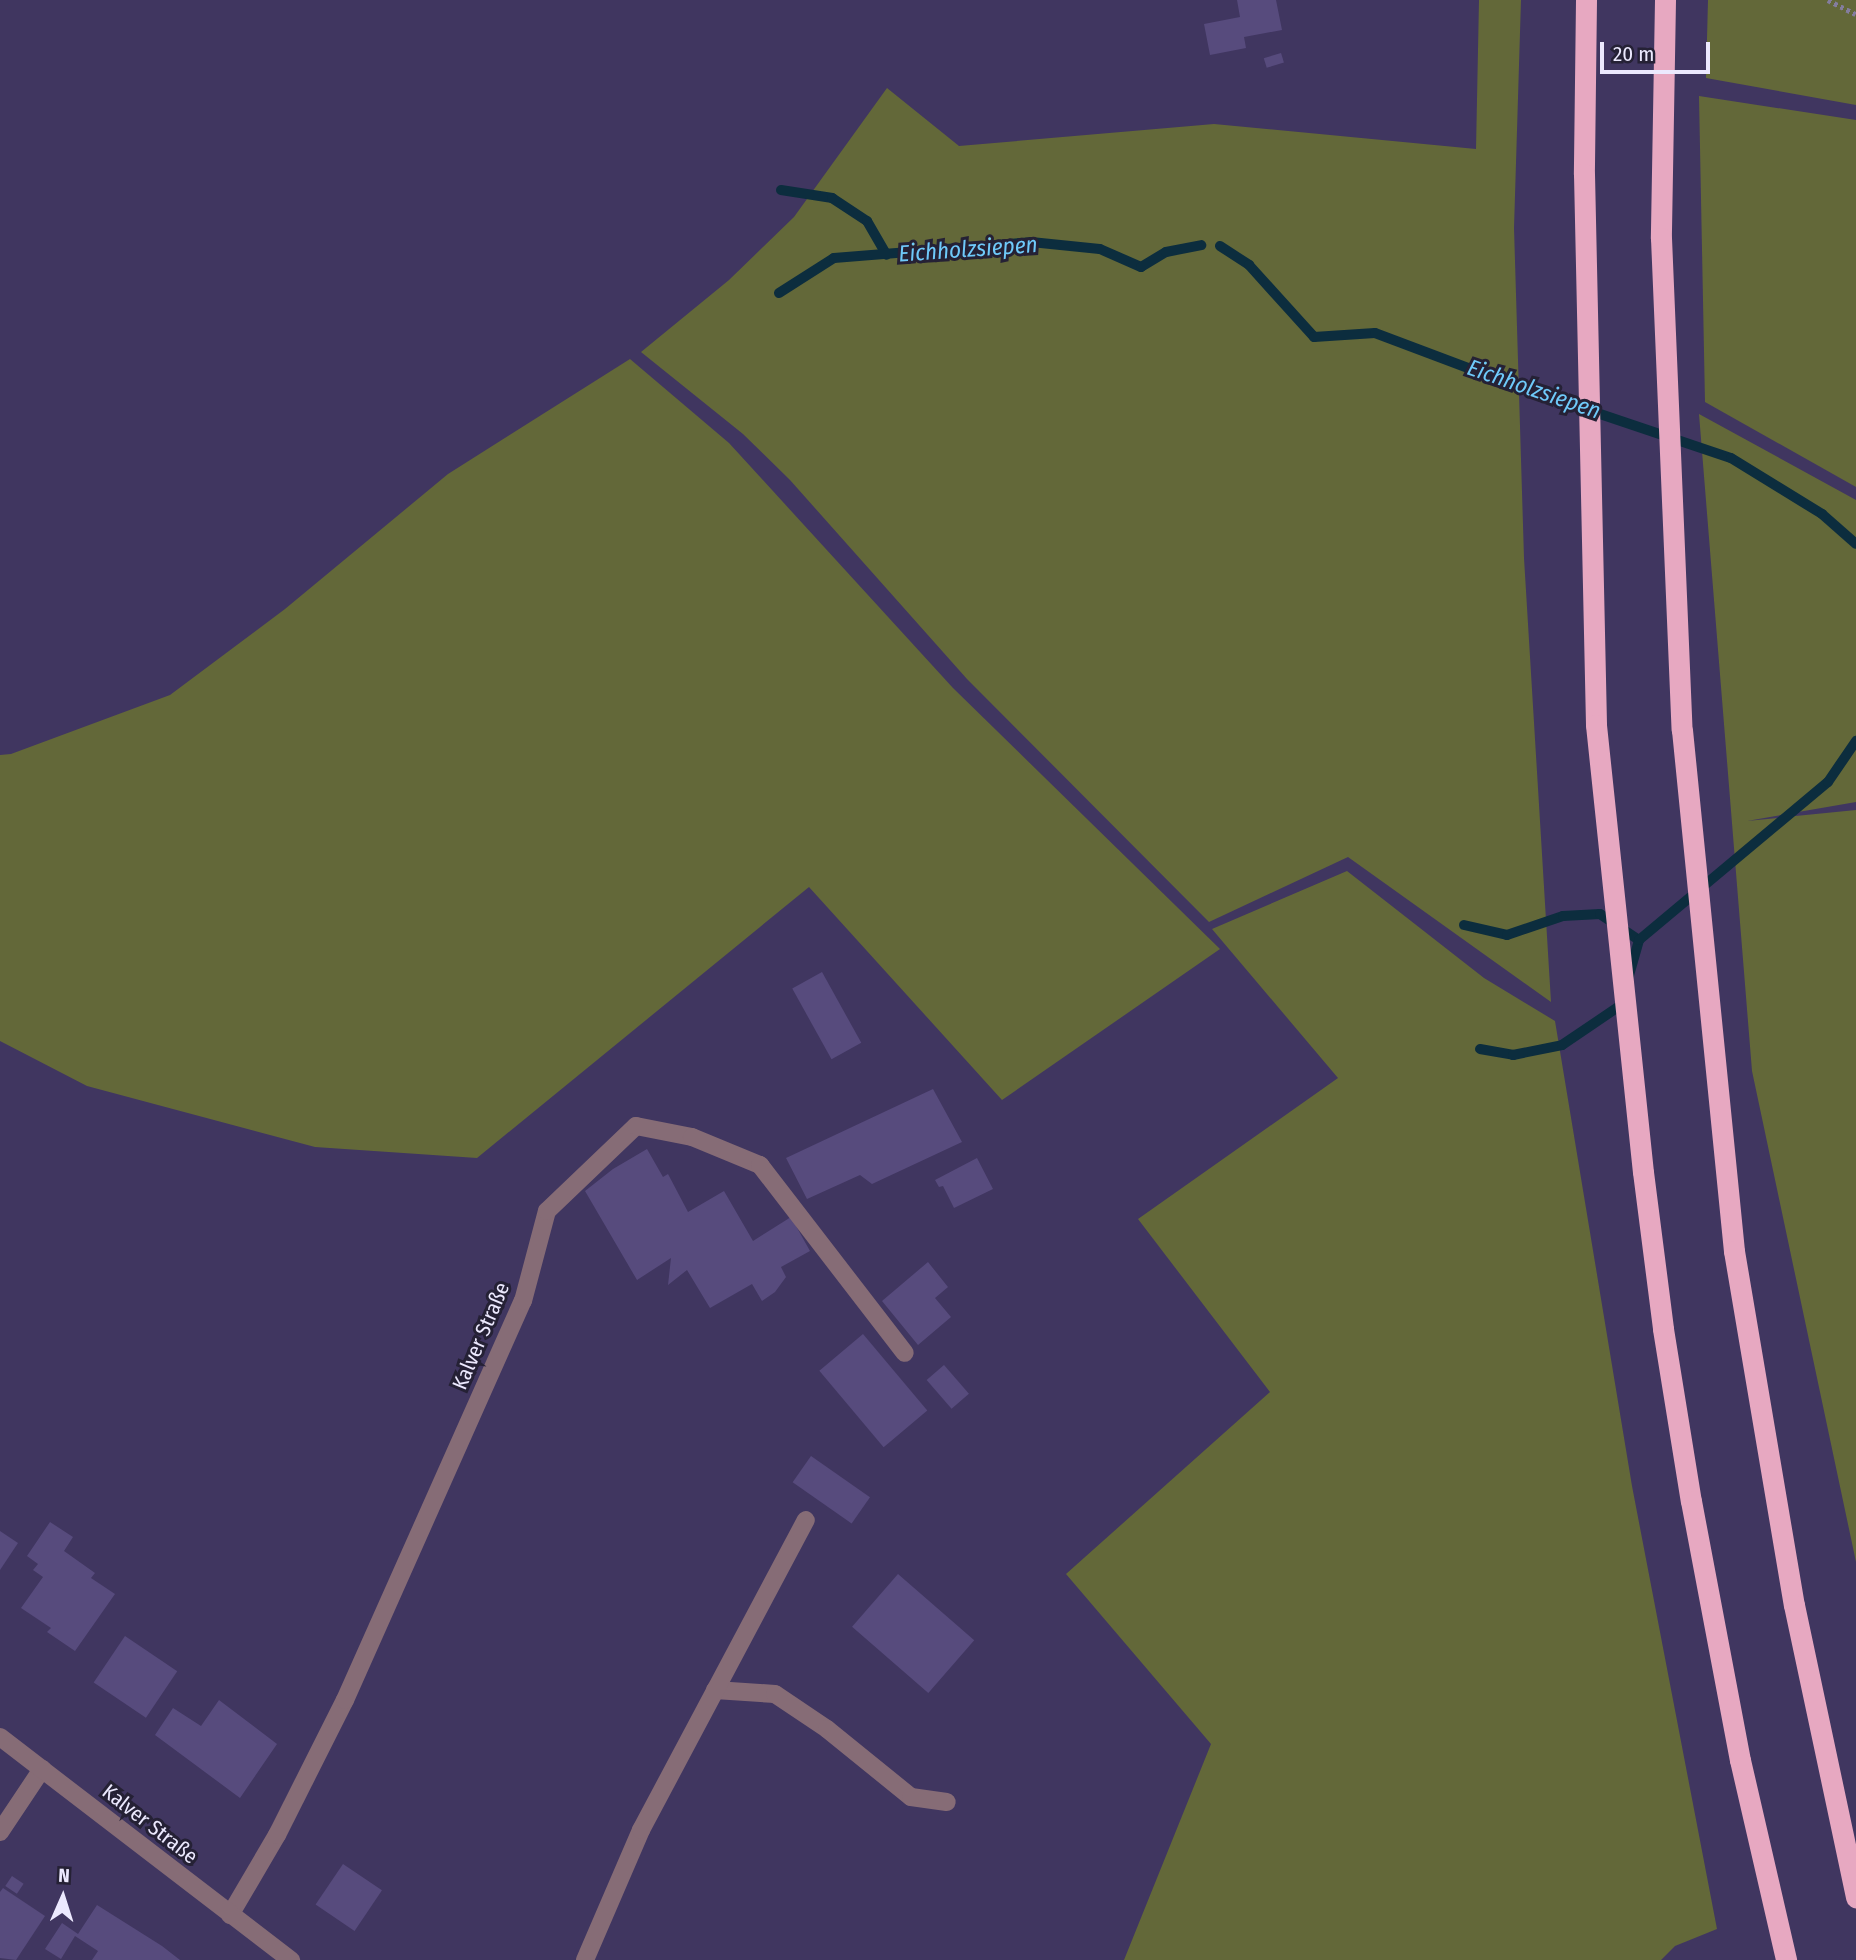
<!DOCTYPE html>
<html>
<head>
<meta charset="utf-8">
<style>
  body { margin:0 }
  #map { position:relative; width:1856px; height:1960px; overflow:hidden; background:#403660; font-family:"Fira Sans Condensed",sans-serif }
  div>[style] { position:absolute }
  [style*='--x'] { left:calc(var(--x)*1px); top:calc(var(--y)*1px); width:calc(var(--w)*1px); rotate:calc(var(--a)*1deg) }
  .green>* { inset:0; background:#636839 }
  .stream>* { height:10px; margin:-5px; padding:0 5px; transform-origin:5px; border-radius:5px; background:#0c2d3e }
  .building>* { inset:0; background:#574b7d; transform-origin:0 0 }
  .path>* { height:4.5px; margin-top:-2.25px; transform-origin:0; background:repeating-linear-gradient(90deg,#847d9e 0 3.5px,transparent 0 7px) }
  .service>* { height:18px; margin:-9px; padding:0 9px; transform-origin:9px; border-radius:9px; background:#866c76 }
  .minor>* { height:18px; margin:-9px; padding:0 9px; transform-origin:9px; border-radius:9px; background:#866c76 }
  .motorway>* { height:21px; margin:-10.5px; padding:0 10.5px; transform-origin:10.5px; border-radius:10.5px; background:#e7a8c1 }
  span { translate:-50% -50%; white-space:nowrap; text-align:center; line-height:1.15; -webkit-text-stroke:6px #252135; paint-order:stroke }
  .street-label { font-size:21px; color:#ece9fe }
  .water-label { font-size:23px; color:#6fcafa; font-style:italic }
  .north { position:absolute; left:28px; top:1862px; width:70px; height:70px; -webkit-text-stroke:5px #252135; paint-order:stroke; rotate:3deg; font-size:19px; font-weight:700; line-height:28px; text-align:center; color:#ece9fe }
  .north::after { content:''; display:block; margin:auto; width:24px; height:32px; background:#ece9fe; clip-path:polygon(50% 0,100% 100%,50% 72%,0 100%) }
  .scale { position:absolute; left:1600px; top:42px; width:110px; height:32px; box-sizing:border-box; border:4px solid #ece9fe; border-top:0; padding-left:9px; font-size:21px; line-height:24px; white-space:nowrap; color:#ece9fe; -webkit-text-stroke:5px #252135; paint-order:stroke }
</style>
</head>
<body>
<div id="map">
  <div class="green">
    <i style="clip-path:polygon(1479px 0,1521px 0,1514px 228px,1524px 558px,1551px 1002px,1348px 857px,1209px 922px,967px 679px,790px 480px,743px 434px,641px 352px,729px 280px,794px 217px,887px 88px,959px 146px,1214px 124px,1476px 149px)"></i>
    <i style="clip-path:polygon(1708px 0,1856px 0,1856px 105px,1706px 78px)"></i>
    <i style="clip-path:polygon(1699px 96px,1856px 120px,1856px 487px,1705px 402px)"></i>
    <i style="clip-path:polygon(630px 359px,729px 443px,953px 688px,1220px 949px,1002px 1100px,809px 887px,477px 1158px,315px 1147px,87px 1086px,0 1041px,0 755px,11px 754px,170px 695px,285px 609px,448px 474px)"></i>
    <i style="clip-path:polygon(1699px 414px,1856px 500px,1856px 802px,1747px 821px,1856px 810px,1856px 1562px,1752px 1071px)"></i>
    <i style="clip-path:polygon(1347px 871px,1484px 978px,1555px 1021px,1632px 1486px,1717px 1929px,1675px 1946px,1661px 1960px,1124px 1960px,1211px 1744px,1066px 1574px,1270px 1392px,1138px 1219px,1338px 1078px,1212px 929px)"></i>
  </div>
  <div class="stream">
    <i style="--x:781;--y:190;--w:52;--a:8.9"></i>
    <i style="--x:832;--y:198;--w:42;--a:33.3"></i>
    <i style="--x:867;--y:221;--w:39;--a:60"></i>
    <i style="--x:1220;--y:246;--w:35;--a:33"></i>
    <i style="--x:1249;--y:265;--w:97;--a:47.9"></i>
    <i style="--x:1314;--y:337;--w:61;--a:-3.8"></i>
    <i style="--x:1375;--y:333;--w:142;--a:20.6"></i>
    <i style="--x:1508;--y:383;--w:235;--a:18.6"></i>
    <i style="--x:1731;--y:458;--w:107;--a:31.6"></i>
    <i style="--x:1822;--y:514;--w:45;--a:41.4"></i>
    <i style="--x:779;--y:293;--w:65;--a:-32.5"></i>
    <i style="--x:834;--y:258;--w:198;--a:-4.6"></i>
    <i style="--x:1031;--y:242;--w:69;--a:5.8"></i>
    <i style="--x:1100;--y:249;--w:45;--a:23.7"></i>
    <i style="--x:1141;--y:267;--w:29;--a:-31"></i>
    <i style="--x:1166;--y:252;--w:36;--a:-11"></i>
    <i style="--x:1464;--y:925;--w:44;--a:13.1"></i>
    <i style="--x:1507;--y:935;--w:59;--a:-18.7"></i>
    <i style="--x:1563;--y:916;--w:37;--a:-3"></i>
    <i style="--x:1600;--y:914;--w:47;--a:33.7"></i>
    <i style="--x:1628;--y:979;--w:41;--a:-74.2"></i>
    <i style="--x:1639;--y:940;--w:246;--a:-39.9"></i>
    <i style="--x:1828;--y:782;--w:50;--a:-55.7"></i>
    <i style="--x:1480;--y:1049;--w:34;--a:10"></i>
    <i style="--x:1513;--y:1055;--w:50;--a:-11.5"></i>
    <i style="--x:1562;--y:1045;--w:71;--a:-34.1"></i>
    <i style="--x:1621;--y:1005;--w:7;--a:-74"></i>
  </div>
  <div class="building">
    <i style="clip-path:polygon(1237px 0,1276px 0,1282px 30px,1244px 37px,1246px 48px,1210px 55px,1204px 24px,1240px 17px)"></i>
    <i style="left:1281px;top:53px;width:10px;height:18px;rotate:73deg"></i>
    <i style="left:822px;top:972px;width:81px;height:34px;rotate:61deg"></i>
    <i style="clip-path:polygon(933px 1089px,962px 1142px,872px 1184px,860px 1175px,807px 1199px,786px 1158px)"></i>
    <i style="clip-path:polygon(647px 1149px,663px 1177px,668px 1174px,688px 1212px,724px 1191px,753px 1241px,791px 1217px,810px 1251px,781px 1267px,786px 1277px,775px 1292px,762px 1301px,752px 1284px,710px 1308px,687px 1270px,668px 1285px,671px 1258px,637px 1280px,585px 1191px,613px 1169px)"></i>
    <i style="clip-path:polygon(977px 1158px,993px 1189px,954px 1208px,943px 1186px,939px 1187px,935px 1180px)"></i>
    <i style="clip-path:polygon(928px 1262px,948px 1287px,935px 1298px,951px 1317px,918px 1345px,882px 1301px)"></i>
    <i style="left:863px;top:1334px;width:100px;height:57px;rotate:50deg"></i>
    <i style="left:944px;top:1365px;width:38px;height:23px;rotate:49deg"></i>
    <i style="left:811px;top:1456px;width:72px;height:32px;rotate:35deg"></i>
    <i style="clip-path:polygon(50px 1522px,73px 1537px,64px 1551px,95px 1573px,91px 1578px,115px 1594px,75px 1651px,47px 1632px,51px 1628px,21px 1608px,43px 1577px,33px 1570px,38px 1564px,27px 1556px)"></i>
    <i style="clip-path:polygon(0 1531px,18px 1543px,0 1570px)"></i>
    <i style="left:898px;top:1574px;width:101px;height:70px;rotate:41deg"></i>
    <i style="left:125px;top:1636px;width:63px;height:56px;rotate:34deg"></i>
    <i style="clip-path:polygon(219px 1700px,277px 1744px,240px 1798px,155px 1735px,173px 1708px,201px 1726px)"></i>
    <i style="left:343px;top:1864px;width:47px;height:49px;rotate:34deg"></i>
    <i style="left:12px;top:1876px;width:14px;height:12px;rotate:34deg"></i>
    <i style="clip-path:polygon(3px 1888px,45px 1916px,16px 1960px,0 1958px,0 1892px)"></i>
    <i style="clip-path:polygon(97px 1905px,162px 1946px,180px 1960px,92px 1960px,98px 1951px,75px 1936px,61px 1959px,45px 1949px,62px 1923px,78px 1934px)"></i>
  </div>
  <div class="path">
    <i style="--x:1828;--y:0;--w:31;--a:27"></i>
  </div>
  <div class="service">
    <i style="--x:715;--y:1690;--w:60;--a:3.8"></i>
    <i style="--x:775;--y:1694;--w:63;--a:33.9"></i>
    <i style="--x:827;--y:1729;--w:108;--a:39"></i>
    <i style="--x:911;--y:1797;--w:36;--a:8"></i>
    <i style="--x:0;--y:1832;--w:76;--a:-56.3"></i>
    <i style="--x:230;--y:1915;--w:93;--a:-59.6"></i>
    <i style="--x:277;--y:1835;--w:151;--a:-63.3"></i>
    <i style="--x:345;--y:1700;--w:437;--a:-66"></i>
    <i style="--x:523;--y:1301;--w:93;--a:-75.1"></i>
    <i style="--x:547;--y:1211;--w:123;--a:-43.7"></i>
    <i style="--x:636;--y:1126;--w:57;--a:11.1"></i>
    <i style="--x:692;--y:1137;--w:74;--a:22.4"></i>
    <i style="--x:760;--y:1165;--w:237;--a:52.4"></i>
    <i style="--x:585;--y:1960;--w:142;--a:-66.7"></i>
    <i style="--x:641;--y:1830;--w:351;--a:-62"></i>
  </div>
  <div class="minor">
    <i style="--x:0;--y:1737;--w:367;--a:37.5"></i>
  </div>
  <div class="motorway">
    <i style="--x:1586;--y:0;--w:174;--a:90.7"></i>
    <i style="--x:1584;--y:174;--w:551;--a:88.75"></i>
    <i style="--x:1596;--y:725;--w:449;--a:84"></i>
    <i style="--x:1643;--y:1172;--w:158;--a:82.7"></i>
    <i style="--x:1663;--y:1329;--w:174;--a:80.8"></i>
    <i style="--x:1691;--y:1501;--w:264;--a:79.3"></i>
    <i style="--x:1740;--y:1760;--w:205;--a:77"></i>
    <i style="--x:1665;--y:0;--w:238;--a:91"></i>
    <i style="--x:1661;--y:238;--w:492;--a:87.6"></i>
    <i style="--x:1682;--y:730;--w:524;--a:84.3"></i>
    <i style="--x:1734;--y:1251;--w:359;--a:80.4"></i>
    <i style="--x:1794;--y:1605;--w:299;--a:78"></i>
  </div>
  <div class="street-label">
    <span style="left:481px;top:1336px;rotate:-67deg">Kalver Straße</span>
    <span style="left:150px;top:1824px;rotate:38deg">Kalver Straße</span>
  </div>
  <div class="water-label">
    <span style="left:968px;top:249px;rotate:-4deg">Eichholzsiepen</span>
    <span style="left:1534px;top:389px;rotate:19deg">Eichholzsiepen</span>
  </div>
  <div class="north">N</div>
  <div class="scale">20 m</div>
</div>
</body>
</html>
